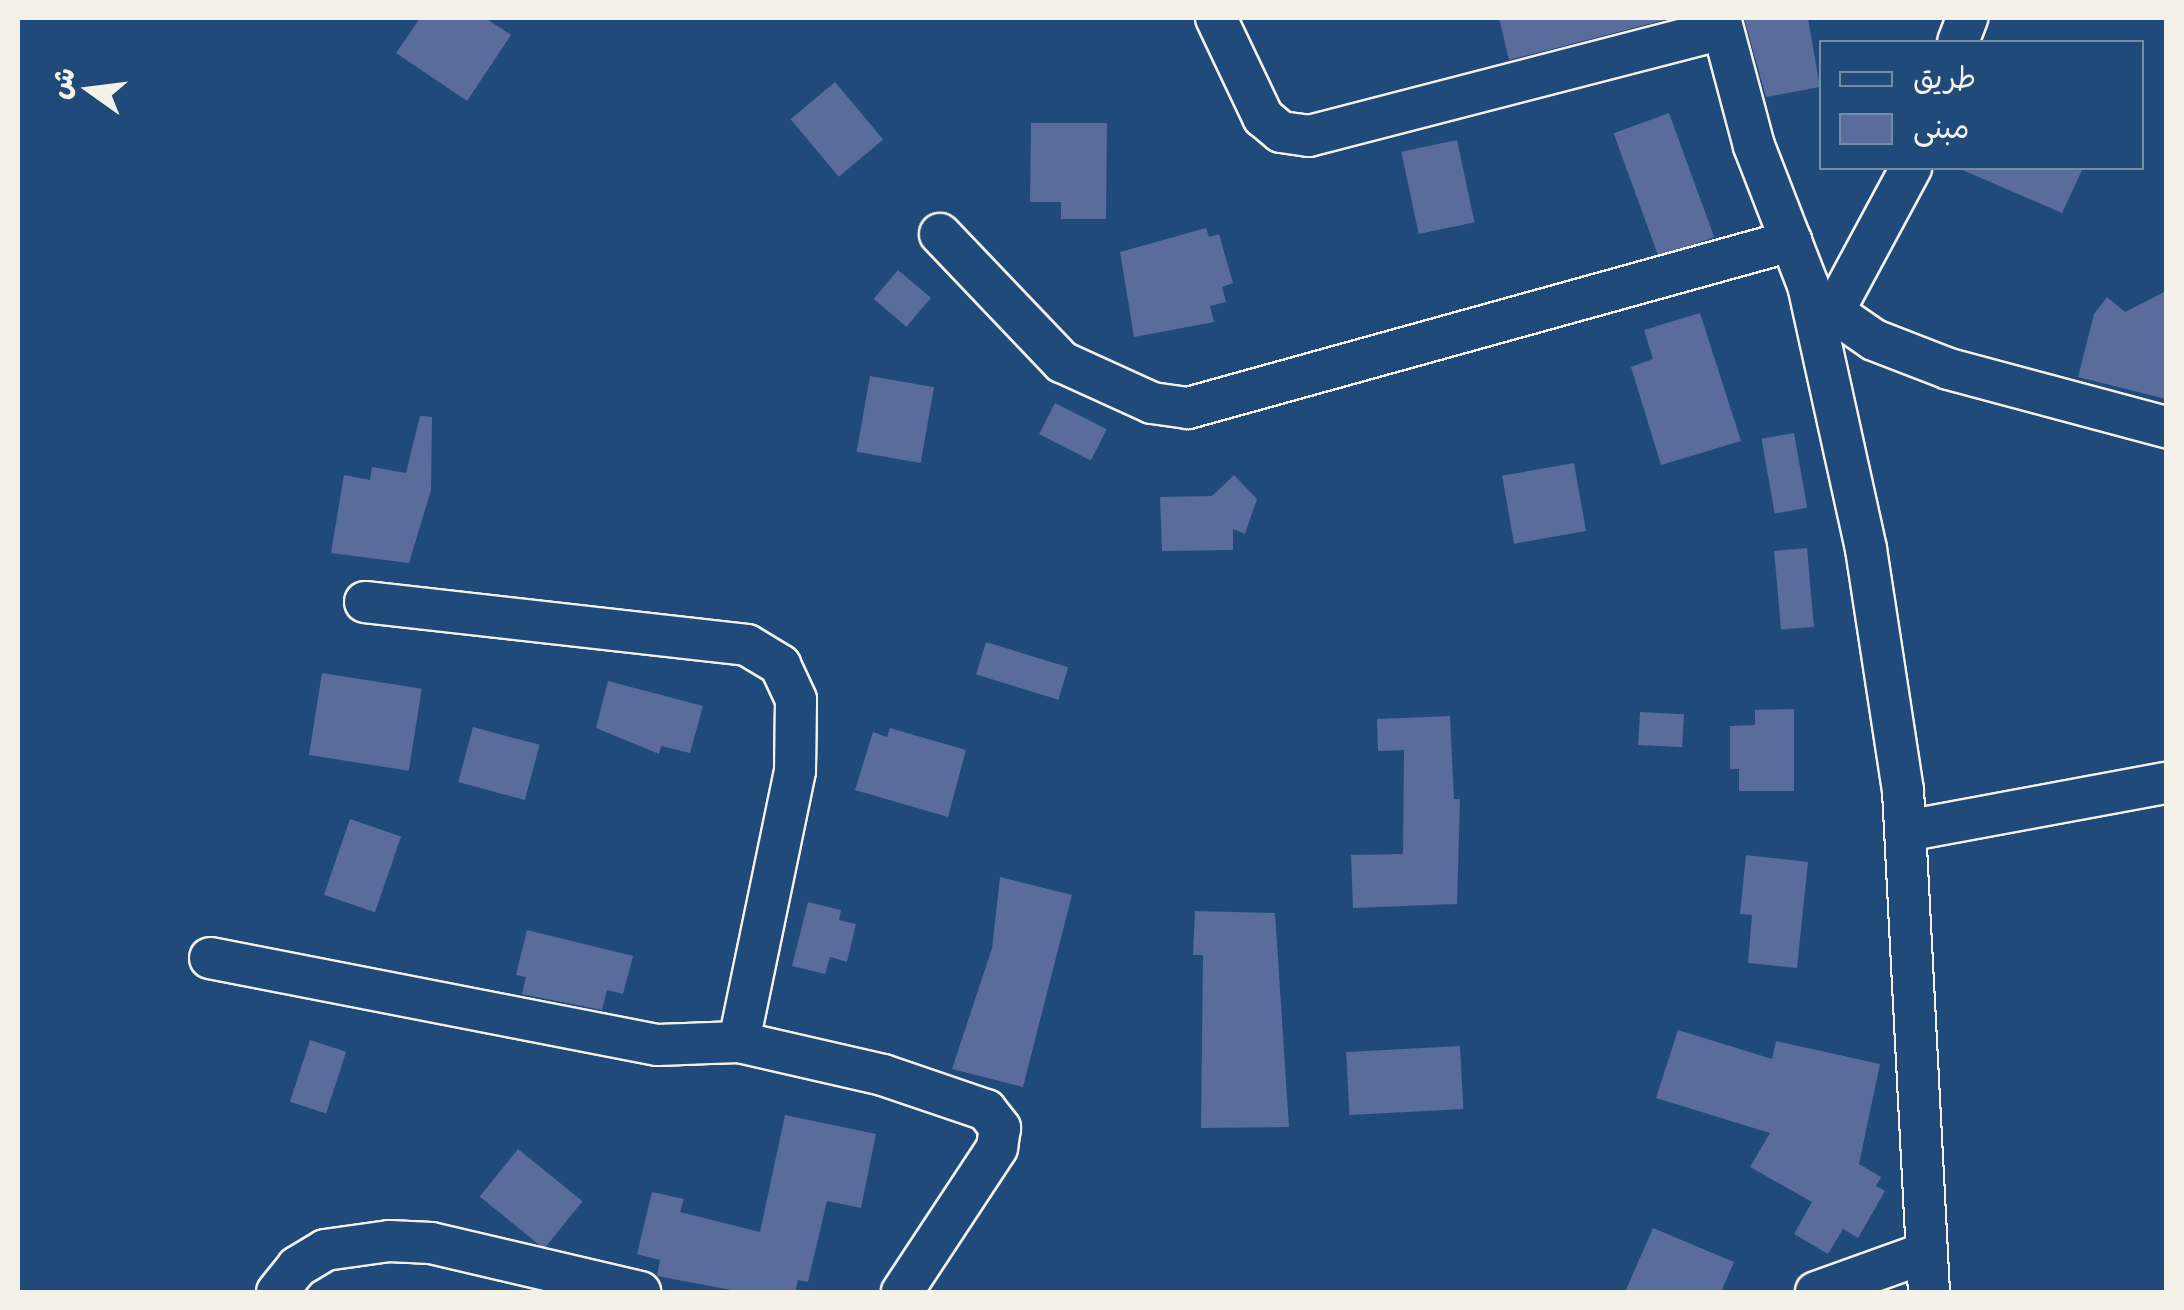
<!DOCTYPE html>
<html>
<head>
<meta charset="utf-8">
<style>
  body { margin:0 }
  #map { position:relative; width:2184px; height:1310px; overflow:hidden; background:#1f4a7a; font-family:"Playpen Sans","Playpen Sans Arabic",sans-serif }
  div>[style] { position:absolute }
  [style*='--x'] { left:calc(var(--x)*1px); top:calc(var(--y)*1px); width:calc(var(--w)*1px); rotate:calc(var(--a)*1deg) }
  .building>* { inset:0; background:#596c9b; transform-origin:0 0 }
  .roads { filter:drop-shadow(2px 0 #f4f1e8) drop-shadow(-2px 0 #f4f1e8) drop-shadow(0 2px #f4f1e8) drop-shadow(0 -2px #f4f1e8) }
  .minor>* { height:40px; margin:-20px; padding:0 20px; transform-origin:20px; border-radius:20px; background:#1f4a7a }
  span { translate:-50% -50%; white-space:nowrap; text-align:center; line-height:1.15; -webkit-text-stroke:9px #1f4a7a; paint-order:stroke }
  .frame { position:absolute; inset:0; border:20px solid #f4f1e8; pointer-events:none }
  .legend { position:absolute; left:1819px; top:40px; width:325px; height:130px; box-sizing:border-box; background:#1f4a7a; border:2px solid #748da6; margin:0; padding:12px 18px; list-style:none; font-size:30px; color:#f4f1e8 }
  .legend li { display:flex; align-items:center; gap:20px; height:50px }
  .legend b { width:50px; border:2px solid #748da6 }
  .north { position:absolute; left:40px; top:40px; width:100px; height:100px; -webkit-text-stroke:8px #1f4a7a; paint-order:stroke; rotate:284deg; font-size:28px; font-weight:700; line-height:40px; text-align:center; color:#f4f1e8 }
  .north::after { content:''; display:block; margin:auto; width:35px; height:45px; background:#f4f1e8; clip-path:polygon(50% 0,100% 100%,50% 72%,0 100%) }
</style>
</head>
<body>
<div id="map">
  <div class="building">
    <i style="clip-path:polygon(420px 18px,485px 18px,511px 35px,467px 101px,396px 53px)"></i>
    <i style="clip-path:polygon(1499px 18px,1672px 18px,1509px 60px)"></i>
    <i style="clip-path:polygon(1744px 18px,1808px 18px,1820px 87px,1766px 97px)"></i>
    <i style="left:835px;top:82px;width:75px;height:58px;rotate:50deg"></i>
    <i style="left:1669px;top:113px;width:132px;height:59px;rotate:70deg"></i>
    <i style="clip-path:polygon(1031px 123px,1107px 123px,1106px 219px,1061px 219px,1061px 202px,1030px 202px)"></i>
    <i style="left:1457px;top:140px;width:84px;height:57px;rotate:78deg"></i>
    <i style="clip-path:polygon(1958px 168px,2083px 168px,2062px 213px)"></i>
    <i style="clip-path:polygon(1206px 228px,1209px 237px,1219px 234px,1233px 283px,1222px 287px,1226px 302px,1210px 306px,1214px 322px,1134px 337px,1120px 252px)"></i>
    <i style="left:898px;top:270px;width:43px;height:38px;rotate:40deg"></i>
    <i style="clip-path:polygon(2166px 291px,2166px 399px,2078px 377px,2094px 314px,2107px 297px,2125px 312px)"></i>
    <i style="clip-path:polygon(1700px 313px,1741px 441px,1661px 465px,1631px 367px,1653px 359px,1644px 330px)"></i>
    <i style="left:870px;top:376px;width:65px;height:77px;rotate:10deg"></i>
    <i style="left:1055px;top:403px;width:58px;height:35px;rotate:27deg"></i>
    <i style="clip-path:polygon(420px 416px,432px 417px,431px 490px,409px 563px,331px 553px,344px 475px,370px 480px,372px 467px,406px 473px)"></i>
    <i style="left:1794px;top:433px;width:76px;height:33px;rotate:80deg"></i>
    <i style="left:1574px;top:463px;width:69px;height:73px;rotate:80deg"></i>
    <i style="clip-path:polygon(1234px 475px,1257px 499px,1245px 534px,1233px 529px,1233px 550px,1162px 551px,1160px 497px,1212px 496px)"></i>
    <i style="left:1807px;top:548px;width:79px;height:33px;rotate:85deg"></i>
    <i style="left:986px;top:642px;width:86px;height:34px;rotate:17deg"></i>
    <i style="left:322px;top:673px;width:101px;height:83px;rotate:9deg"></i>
    <i style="clip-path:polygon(608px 681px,703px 706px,690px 753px,661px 746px,659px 754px,596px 728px)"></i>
    <i style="clip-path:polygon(1794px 709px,1794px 791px,1739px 791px,1739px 769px,1730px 769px,1730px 726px,1755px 725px,1755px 710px)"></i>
    <i style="left:1640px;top:712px;width:44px;height:33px;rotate:3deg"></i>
    <i style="clip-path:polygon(1450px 716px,1454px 799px,1460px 799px,1457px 904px,1353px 908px,1351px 855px,1403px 854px,1404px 750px,1378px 751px,1377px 719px)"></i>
    <i style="left:473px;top:727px;width:69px;height:57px;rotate:15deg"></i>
    <i style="clip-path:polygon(890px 728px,966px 750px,948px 817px,855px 790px,873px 732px,887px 737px)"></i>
    <i style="left:350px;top:819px;width:54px;height:80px;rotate:19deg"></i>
    <i style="clip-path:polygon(1746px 855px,1808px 862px,1797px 968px,1748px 963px,1752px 915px,1740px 914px)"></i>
    <i style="clip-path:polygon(1000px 877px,1072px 895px,1023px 1087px,952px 1069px,992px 948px)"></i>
    <i style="clip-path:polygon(808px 902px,841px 910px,839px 920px,856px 924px,847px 962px,830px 957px,825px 974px,792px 966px)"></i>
    <i style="clip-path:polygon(1195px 911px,1275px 913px,1289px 1127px,1201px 1128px,1203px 955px,1193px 955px)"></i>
    <i style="clip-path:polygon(527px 930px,633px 956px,623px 994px,607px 990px,602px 1010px,522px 994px,526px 977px,516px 975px)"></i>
    <i style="clip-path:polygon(1678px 1030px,1772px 1059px,1776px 1041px,1880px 1064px,1859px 1164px,1881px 1177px,1876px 1186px,1885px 1191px,1858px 1238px,1843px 1229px,1828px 1254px,1794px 1234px,1812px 1202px,1750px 1167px,1770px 1133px,1656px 1098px)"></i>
    <i style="left:310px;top:1040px;width:38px;height:65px;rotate:18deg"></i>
    <i style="left:1460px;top:1046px;width:63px;height:114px;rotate:87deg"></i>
    <i style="clip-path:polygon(785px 1115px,876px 1134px,861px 1208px,827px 1201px,808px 1282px,798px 1280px,795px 1292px,742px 1292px,657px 1276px,660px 1260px,637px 1254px,652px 1192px,684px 1199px,680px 1212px,760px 1232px)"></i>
    <i style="left:518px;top:1149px;width:83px;height:61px;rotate:39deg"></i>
    <i style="clip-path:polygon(1653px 1228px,1734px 1262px,1721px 1292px,1625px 1292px)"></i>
  </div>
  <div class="roads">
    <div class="minor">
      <i style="--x:1216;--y:18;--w:110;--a:64.6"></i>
      <i style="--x:1263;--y:117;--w:23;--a:40"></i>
      <i style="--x:1281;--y:132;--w:28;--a:8"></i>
      <i style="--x:1309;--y:136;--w:427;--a:-14.5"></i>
      <i style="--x:1720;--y:18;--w:132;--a:75.1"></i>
      <i style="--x:1754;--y:146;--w:149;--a:68.8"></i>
      <i style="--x:1808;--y:285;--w:270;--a:77.6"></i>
      <i style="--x:1866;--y:549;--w:244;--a:81.3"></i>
      <i style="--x:1903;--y:790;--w:503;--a:87.04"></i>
      <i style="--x:1958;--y:42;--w:26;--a:-69"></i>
      <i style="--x:940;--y:234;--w:177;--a:46.4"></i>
      <i style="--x:1062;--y:362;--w:99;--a:24.5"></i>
      <i style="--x:1152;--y:403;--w:36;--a:8"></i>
      <i style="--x:1188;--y:408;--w:626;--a:-15.48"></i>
      <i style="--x:1835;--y:313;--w:47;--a:34.7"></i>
      <i style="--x:1874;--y:340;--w:80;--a:21.1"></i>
      <i style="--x:1949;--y:369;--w:225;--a:15"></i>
      <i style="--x:1821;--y:335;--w:190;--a:-61.7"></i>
      <i style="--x:365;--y:602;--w:384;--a:6.4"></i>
      <i style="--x:747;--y:645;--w:39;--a:31"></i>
      <i style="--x:780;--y:665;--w:38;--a:65"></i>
      <i style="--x:796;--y:700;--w:71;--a:90.8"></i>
      <i style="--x:795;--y:771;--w:277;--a:101.7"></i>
      <i style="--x:1906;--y:831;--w:264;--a:-10.5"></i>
      <i style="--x:210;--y:958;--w:456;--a:11"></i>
      <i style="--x:658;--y:1045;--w:81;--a:-2.1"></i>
      <i style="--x:739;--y:1042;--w:148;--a:12.9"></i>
      <i style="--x:883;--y:1075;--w:109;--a:18.8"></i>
      <i style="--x:986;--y:1110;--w:23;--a:52"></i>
      <i style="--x:1000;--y:1128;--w:20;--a:99"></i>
      <i style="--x:997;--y:1148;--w:173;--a:123.4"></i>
      <i style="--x:277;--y:1292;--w:32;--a:-51"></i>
      <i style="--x:297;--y:1267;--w:33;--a:-31"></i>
      <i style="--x:325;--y:1250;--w:65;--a:-8"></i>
      <i style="--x:389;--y:1241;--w:42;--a:2.7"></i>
      <i style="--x:431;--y:1243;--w:215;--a:13.2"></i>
      <i style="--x:1816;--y:1292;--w:116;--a:-19.7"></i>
    </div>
  </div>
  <div class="frame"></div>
  <ul class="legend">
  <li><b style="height:12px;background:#1f4a7a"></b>طريق</li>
  <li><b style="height:28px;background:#596c9b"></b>مبنى</li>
  </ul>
  <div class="north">ش</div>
</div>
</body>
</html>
